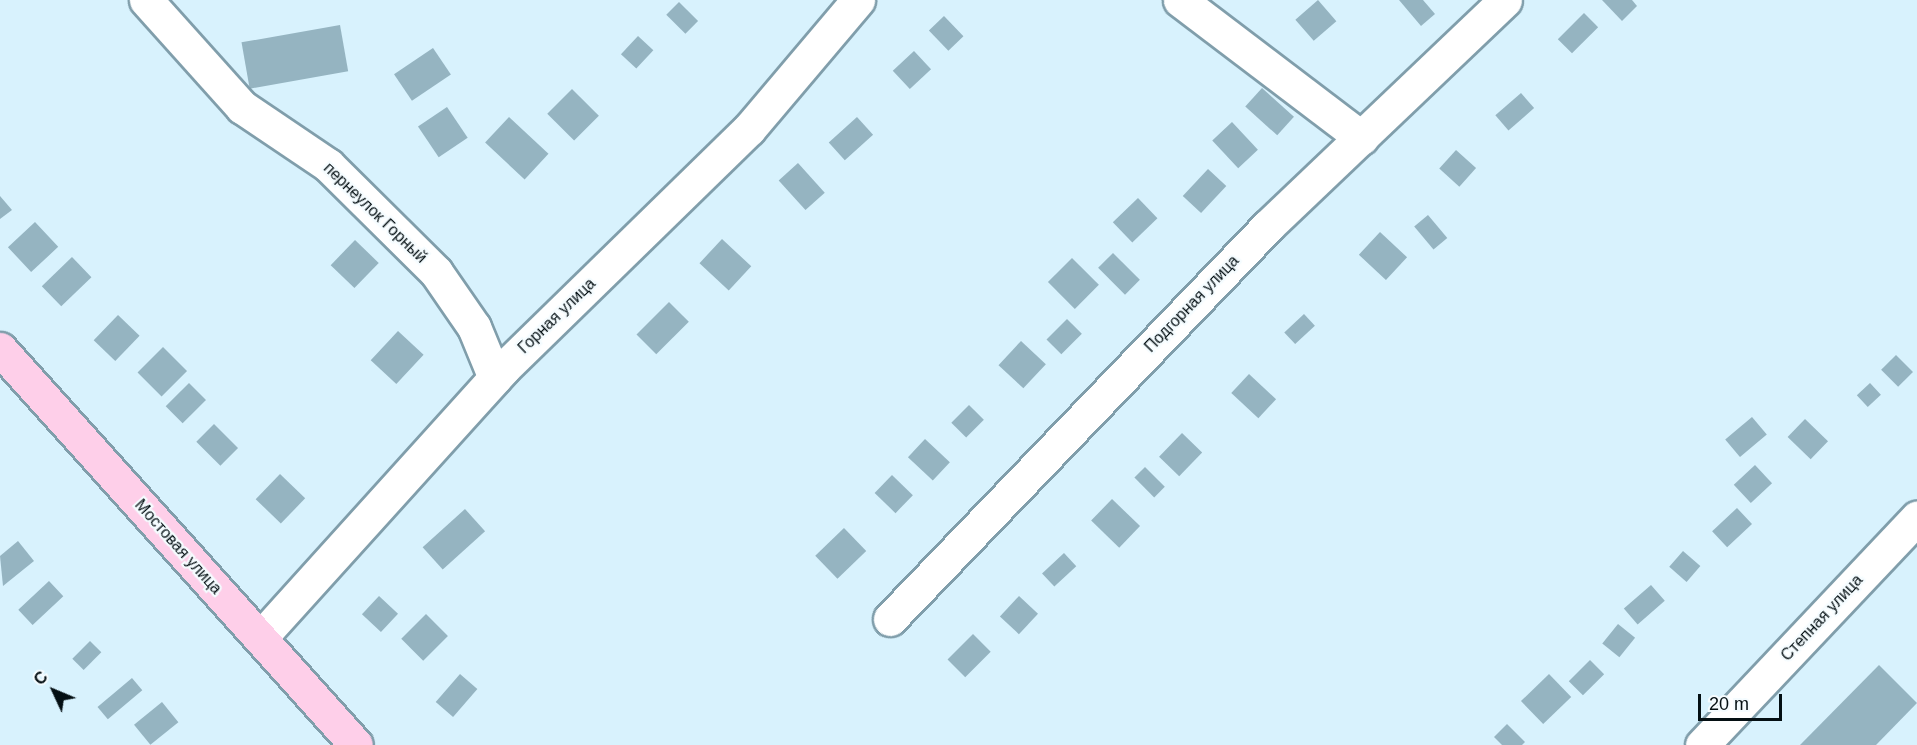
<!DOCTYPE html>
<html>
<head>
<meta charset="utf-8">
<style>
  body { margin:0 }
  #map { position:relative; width:1917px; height:745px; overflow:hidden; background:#d8f2fd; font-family:Helvetica,sans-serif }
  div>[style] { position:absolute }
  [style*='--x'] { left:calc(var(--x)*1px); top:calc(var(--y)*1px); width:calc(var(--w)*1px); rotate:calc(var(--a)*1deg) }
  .building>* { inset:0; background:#95b4c1; transform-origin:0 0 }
  .roads { filter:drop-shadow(2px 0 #809eab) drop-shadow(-2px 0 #809eab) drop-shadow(0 2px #809eab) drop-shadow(0 -2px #809eab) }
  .minor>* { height:33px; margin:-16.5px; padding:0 16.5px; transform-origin:16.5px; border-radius:16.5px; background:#fff }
  .major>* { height:33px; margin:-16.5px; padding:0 16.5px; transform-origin:16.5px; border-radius:16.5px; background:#fecfe9 }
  span { translate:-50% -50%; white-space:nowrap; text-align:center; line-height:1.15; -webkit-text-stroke:4.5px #f5fcff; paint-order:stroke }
  .street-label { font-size:16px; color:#040f13 }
  .north { position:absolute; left:24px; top:661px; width:60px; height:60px; -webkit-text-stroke:4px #f5fcff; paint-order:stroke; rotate:314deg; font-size:16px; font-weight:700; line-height:24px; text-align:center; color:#040f13 }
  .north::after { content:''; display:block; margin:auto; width:21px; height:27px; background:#040f13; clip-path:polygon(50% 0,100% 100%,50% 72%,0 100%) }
  .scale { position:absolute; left:1698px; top:694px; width:84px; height:27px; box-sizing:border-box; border:3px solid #040f13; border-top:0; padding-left:8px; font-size:18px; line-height:21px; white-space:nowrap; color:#040f13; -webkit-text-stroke:4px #f5fcff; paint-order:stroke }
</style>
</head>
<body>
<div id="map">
  <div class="building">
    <i style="left:1318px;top:0;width:28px;height:30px;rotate:49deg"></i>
    <i style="clip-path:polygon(1399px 0,1423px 0,1435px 14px,1421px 26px)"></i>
    <i style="clip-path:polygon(1602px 0,1632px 0,1637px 6px,1622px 21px)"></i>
    <i style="left:679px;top:2px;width:27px;height:18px;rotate:45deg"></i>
    <i style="left:1584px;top:13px;width:20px;height:37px;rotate:45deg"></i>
    <i style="left:944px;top:16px;width:28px;height:21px;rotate:46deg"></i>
    <i style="left:340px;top:25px;width:47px;height:100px;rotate:80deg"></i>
    <i style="left:638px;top:36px;width:21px;height:25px;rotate:43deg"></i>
    <i style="left:433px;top:48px;width:32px;height:47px;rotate:56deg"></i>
    <i style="left:914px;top:51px;width:25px;height:29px;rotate:47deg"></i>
    <i style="left:1262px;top:88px;width:43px;height:25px;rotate:42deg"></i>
    <i style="left:572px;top:89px;width:38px;height:35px;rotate:45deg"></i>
    <i style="left:1521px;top:93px;width:20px;height:34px;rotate:49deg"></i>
    <i style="left:447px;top:107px;width:37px;height:35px;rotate:56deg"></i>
    <i style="left:509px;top:117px;width:54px;height:35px;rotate:43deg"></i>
    <i style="left:857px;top:117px;width:24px;height:38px;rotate:48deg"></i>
    <i style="left:1232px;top:122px;width:38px;height:27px;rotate:47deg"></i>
    <i style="left:1456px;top:150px;width:27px;height:25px;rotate:42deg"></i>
    <i style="left:798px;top:163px;width:40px;height:26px;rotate:48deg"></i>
    <i style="left:1208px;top:169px;width:25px;height:37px;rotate:43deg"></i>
    <i style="clip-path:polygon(0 196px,12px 210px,0 219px)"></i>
    <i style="left:1138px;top:198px;width:28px;height:35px;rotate:46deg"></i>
    <i style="left:1428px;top:215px;width:30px;height:18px;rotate:50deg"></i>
    <i style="left:35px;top:222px;width:34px;height:37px;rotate:47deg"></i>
    <i style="left:1380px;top:232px;width:37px;height:31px;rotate:43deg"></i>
    <i style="left:722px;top:239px;width:40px;height:33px;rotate:43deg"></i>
    <i style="left:355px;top:240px;width:33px;height:35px;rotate:44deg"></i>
    <i style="left:1113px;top:253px;width:38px;height:21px;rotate:45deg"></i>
    <i style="left:72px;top:257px;width:28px;height:42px;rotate:46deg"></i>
    <i style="left:1072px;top:258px;width:38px;height:34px;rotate:45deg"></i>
    <i style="left:669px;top:302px;width:28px;height:46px;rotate:45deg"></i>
    <i style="left:1304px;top:314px;width:16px;height:27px;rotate:47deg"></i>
    <i style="left:118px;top:315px;width:30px;height:35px;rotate:44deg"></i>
    <i style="left:1067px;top:319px;width:21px;height:29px;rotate:45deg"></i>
    <i style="left:398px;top:331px;width:35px;height:40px;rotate:43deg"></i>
    <i style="left:1021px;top:341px;width:34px;height:33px;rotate:43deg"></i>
    <i style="left:163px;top:347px;width:34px;height:36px;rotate:45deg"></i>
    <i style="left:1896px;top:355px;width:24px;height:21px;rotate:45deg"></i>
    <i style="left:1249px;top:374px;width:37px;height:26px;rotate:43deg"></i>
    <i style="left:189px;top:383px;width:24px;height:33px;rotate:45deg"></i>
    <i style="left:1870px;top:383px;width:16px;height:18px;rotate:47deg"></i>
    <i style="left:969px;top:405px;width:21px;height:25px;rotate:45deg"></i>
    <i style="left:1752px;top:417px;width:23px;height:35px;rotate:50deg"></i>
    <i style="left:1805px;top:419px;width:32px;height:25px;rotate:44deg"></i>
    <i style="left:214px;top:424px;width:34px;height:25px;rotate:45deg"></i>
    <i style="left:1182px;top:433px;width:28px;height:33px;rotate:44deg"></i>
    <i style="left:925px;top:439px;width:34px;height:25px;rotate:43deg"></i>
    <i style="left:1755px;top:465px;width:25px;height:29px;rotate:47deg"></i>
    <i style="left:1145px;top:467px;width:28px;height:15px;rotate:45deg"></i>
    <i style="left:280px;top:474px;width:35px;height:35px;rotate:44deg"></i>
    <i style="left:892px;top:475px;width:29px;height:25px;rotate:44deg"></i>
    <i style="left:1112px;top:499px;width:39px;height:30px;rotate:44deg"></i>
    <i style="left:1737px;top:508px;width:22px;height:34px;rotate:47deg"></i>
    <i style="left:465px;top:509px;width:30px;height:57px;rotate:48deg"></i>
    <i style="left:844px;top:528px;width:32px;height:40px;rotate:46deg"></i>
    <i style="clip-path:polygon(18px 541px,34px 561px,3px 586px,0 556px)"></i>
    <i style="left:1683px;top:551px;width:23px;height:21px;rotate:41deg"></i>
    <i style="left:1064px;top:553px;width:18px;height:30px;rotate:47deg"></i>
    <i style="left:49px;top:581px;width:21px;height:42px;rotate:47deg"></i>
    <i style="left:1651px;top:585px;width:21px;height:36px;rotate:49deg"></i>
    <i style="left:379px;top:596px;width:26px;height:25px;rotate:43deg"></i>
    <i style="left:1019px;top:596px;width:26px;height:28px;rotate:43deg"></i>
    <i style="left:426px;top:614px;width:31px;height:35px;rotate:45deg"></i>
    <i style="left:1618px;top:624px;width:22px;height:25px;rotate:39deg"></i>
    <i style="left:973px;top:634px;width:25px;height:36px;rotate:45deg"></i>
    <i style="left:90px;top:641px;width:16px;height:25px;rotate:45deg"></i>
    <i style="left:1590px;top:660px;width:20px;height:30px;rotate:45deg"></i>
    <i style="clip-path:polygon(1879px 665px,1917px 703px,1876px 745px,1800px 745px)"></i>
    <i style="left:460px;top:674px;width:23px;height:37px;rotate:41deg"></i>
    <i style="left:1549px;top:674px;width:32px;height:39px;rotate:46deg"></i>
    <i style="left:132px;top:678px;width:16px;height:45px;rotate:50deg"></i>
    <i style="left:162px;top:702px;width:26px;height:36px;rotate:51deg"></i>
    <i style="clip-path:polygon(1507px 724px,1525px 742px,1522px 745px,1502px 745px,1494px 737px)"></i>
  </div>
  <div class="roads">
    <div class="minor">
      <i style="--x:146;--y:0;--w:144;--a:48.1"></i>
      <i style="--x:242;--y:107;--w:104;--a:34"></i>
      <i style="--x:328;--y:165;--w:152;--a:44.7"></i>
      <i style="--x:436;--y:272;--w:67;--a:55.4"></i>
      <i style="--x:474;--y:327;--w:55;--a:67.6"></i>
      <i style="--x:1180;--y:0;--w:228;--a:37.2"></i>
      <i style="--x:890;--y:619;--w:545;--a:-46.11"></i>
      <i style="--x:1268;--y:226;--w:327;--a:-43.6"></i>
      <i style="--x:260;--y:638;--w:364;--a:-47.9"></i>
      <i style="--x:504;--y:368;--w:342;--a:-44.3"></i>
      <i style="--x:749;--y:129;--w:169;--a:-49.8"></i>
      <i style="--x:1702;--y:745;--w:313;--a:-46.6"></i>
    </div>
    <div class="major">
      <i style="--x:0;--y:349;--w:532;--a:48.04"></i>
    </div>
  </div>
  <div class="street-label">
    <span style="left:375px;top:213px;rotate:44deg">пернеулок Горный</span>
    <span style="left:1192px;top:304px;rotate:-46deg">Подгорная улица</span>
    <span style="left:557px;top:316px;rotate:-44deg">Горная улица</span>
    <span style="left:178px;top:547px;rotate:48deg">Мостовая улица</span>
    <span style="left:1822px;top:618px;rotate:-47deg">Степная улица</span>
  </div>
  <div class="north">С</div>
  <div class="scale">20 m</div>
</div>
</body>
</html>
